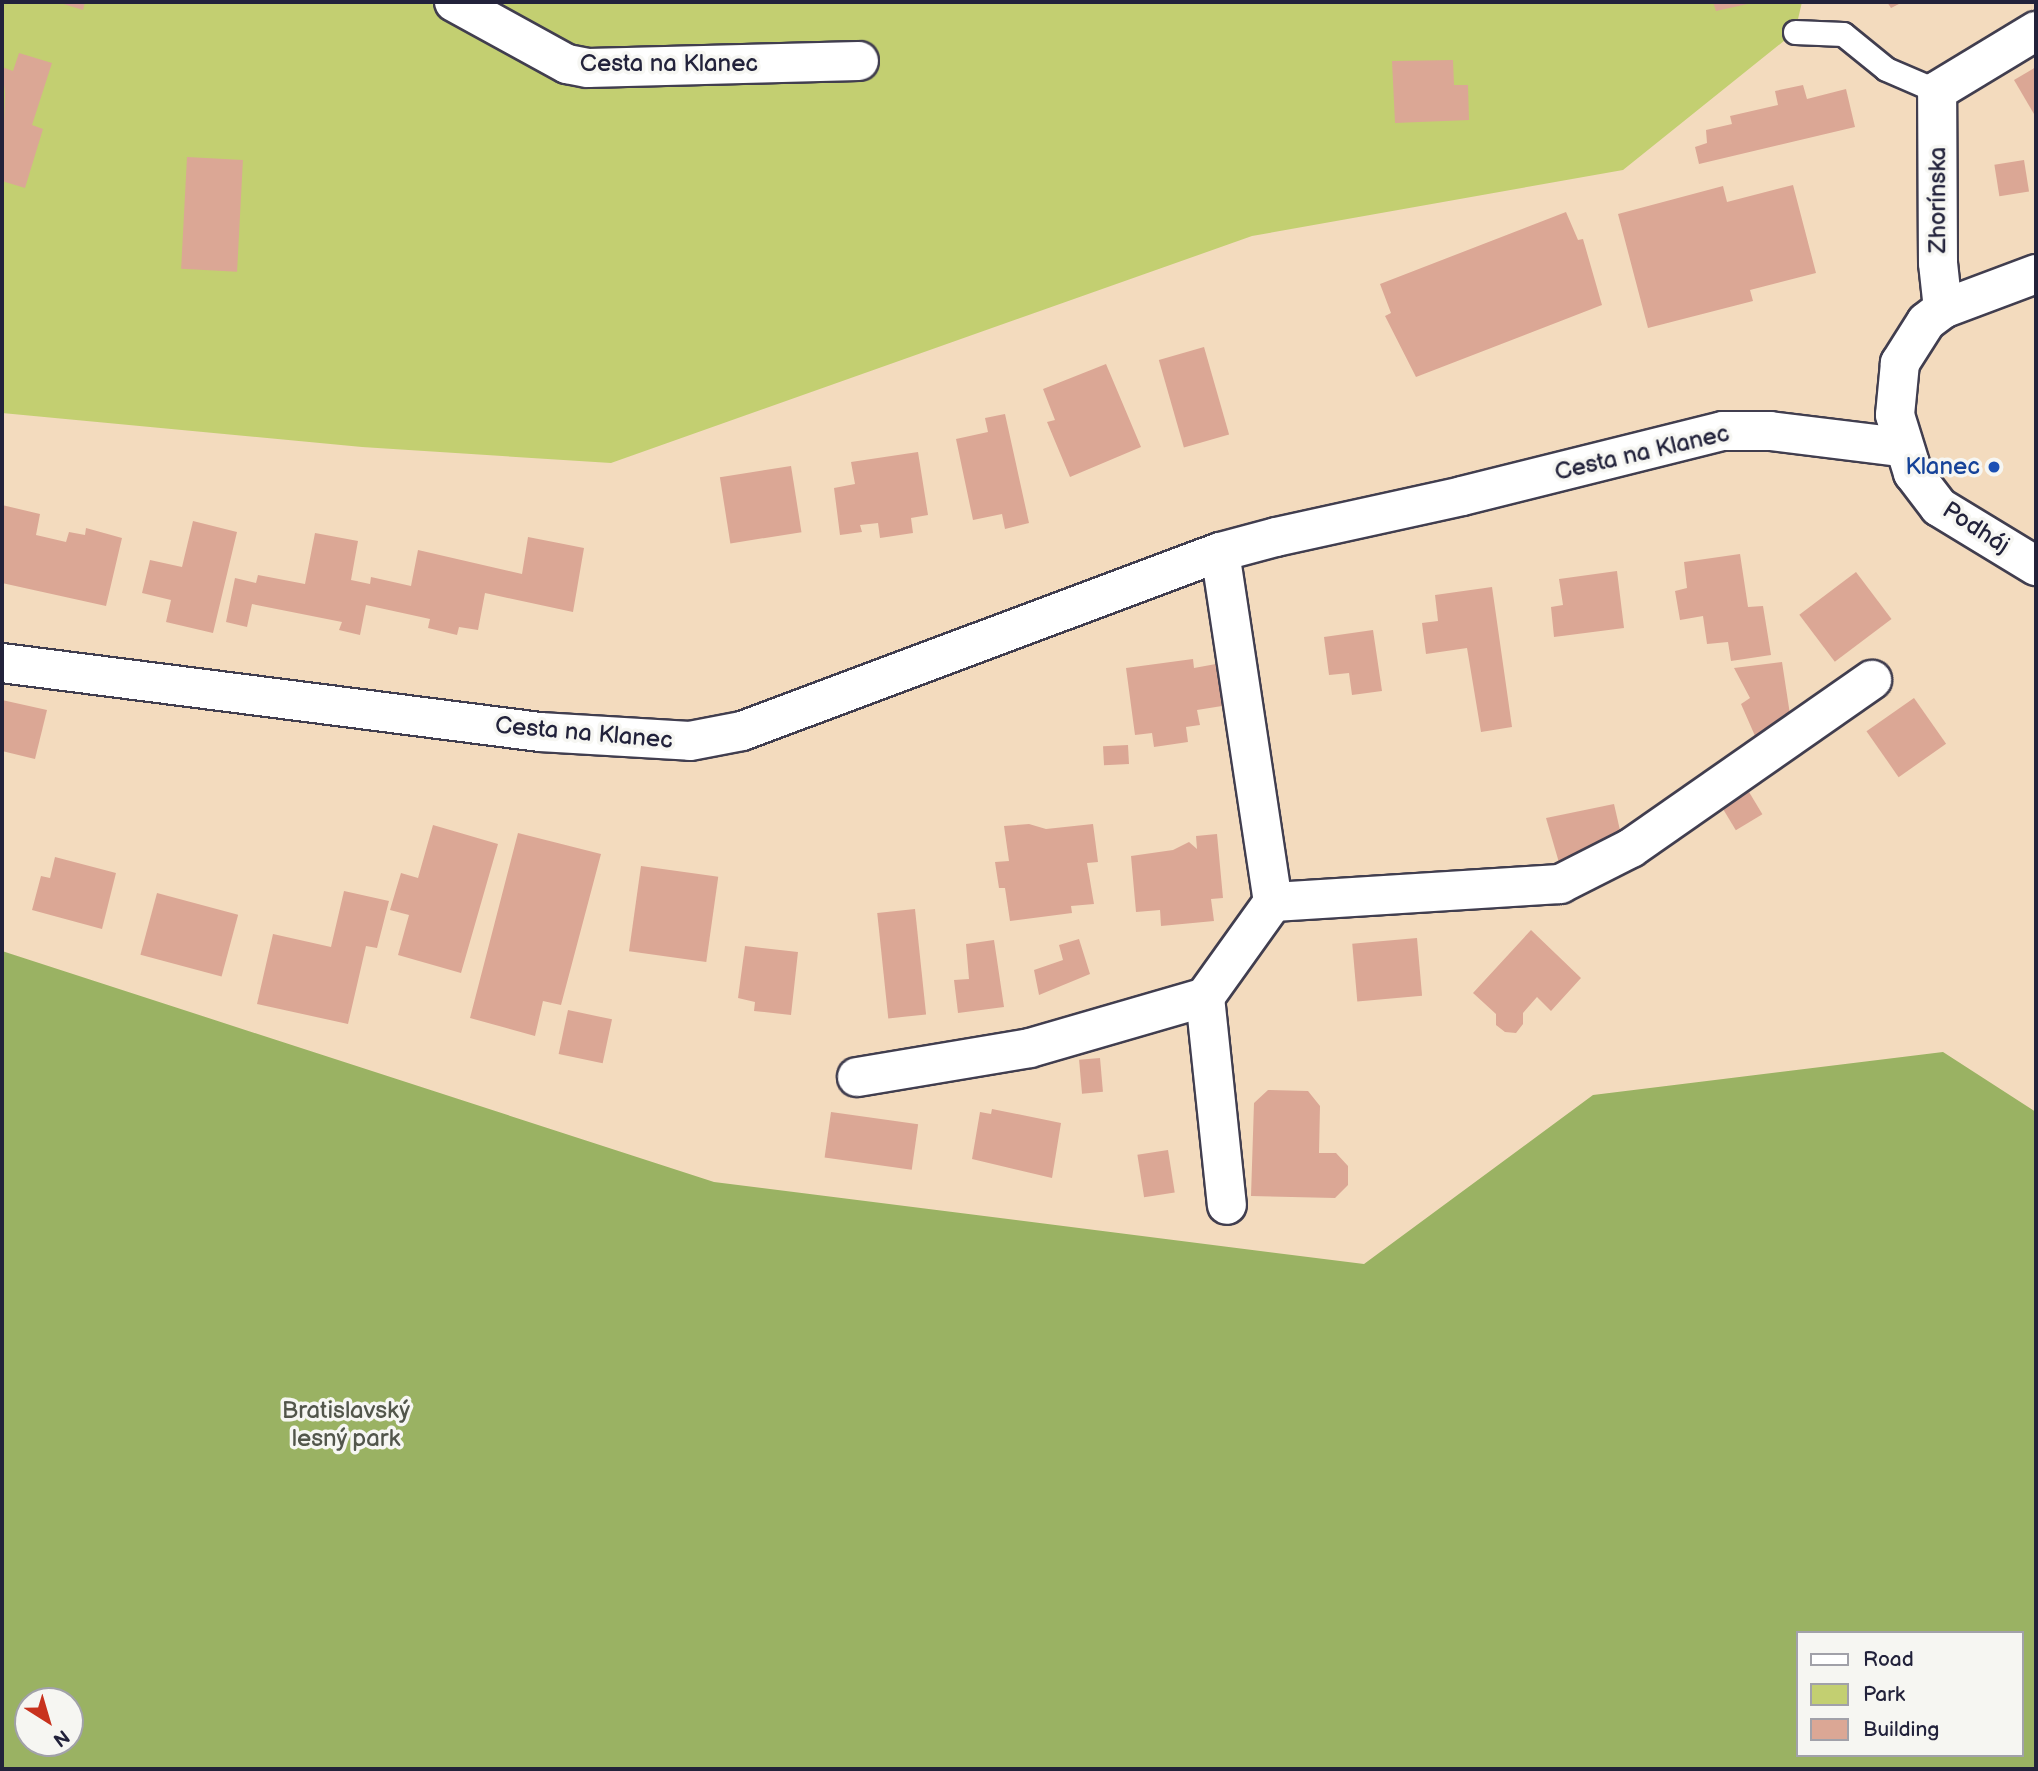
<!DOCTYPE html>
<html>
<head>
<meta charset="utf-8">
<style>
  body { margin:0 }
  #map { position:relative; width:2038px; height:1771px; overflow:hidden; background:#f3dbbe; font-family:"Balsamiq Sans",sans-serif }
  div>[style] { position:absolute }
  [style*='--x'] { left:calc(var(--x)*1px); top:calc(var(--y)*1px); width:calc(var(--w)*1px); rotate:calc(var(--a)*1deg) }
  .green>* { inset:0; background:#c3cf71 }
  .forest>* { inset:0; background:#9ab263 }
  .building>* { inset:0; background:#dba795; transform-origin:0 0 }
  .roads { filter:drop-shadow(2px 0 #413e4f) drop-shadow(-2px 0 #413e4f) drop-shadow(0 2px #413e4f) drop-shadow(0 -2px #413e4f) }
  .lane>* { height:23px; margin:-11.5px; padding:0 11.5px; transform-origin:11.5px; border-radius:11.5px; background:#fff }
  .street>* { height:38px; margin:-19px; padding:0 19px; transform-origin:19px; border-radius:19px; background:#fff }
  .secondary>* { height:38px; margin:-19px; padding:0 19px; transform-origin:19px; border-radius:19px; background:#fff }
  .dots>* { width:19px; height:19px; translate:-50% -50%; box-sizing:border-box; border:4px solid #f6f6f2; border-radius:50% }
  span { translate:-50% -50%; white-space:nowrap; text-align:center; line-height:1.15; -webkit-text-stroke:7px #f6f6f2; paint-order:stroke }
  .street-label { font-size:24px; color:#22223b }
  .transit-label { font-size:24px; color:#164399 }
  .right { translate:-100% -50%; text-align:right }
  .park-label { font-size:24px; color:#52564b }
  .frame { position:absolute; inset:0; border:4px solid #22223b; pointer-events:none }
  .legend { position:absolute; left:1796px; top:1631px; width:228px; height:126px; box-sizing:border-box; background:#f6f6f2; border:2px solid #a1a1a9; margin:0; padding:9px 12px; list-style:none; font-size:21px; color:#22223b }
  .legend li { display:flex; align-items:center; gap:14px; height:35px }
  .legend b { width:35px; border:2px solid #a1a1a9 }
  .north { position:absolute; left:14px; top:1687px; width:70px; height:70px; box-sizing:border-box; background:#f6f6f2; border:2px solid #a1a1a9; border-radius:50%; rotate:143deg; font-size:19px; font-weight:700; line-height:28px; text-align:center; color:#22223b }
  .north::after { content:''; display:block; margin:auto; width:24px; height:32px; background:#c8321e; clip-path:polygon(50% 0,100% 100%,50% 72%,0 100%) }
</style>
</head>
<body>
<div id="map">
  <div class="green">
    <i style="clip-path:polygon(2px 2px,1802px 2px,1795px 32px,1623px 170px,1252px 236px,611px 463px,362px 447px,2px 413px)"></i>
  </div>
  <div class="forest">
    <i style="clip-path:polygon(evenodd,2px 951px,714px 1182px,1364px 1264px,1593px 1095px,1943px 1052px,2036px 1112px,2036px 1769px,2px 1769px,2px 951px,1798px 1633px,2022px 1633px,2022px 1755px,1798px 1755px,1798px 1633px,2px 951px,28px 1701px,70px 1701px,70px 1743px,28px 1743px,28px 1701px)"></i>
  </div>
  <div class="building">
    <i style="clip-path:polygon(57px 2px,85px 2px,83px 10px)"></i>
    <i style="clip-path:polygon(1713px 2px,1752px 2px,1752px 3px,1716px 11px)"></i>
    <i style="clip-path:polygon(1887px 2px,1903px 2px,1891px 8px)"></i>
    <i style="clip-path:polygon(19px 53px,52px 63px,32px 125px,43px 129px,25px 188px,2px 181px,5px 93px,2px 67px,13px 71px)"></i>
    <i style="clip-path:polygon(1453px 60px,1454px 85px,1468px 85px,1469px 120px,1395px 123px,1392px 61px)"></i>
    <i style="clip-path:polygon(2036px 67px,2036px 113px,2034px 114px,2014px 80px)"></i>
    <i style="clip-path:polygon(1803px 85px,1807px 99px,1846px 89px,1855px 127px,1699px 164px,1695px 147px,1707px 143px,1706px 130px,1732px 124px,1730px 116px,1778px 105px,1775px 91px)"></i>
    <i style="left:187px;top:157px;width:56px;height:112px;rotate:3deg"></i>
    <i style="left:2024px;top:160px;width:32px;height:30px;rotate:81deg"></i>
    <i style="clip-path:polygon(1793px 185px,1816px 273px,1750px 290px,1753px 301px,1648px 328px,1618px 214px,1723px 186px,1727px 202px)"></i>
    <i style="clip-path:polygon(1566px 212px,1578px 240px,1583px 239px,1602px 305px,1416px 377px,1385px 316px,1391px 313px,1380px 284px)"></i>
    <i style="left:1204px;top:347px;width:91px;height:47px;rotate:74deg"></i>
    <i style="clip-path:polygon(1106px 364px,1141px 447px,1070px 477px,1047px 422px,1055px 420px,1043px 389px)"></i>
    <i style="clip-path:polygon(1005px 414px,1029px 523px,1005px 529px,1002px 514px,973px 520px,956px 439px,988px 432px,985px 418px)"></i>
    <i style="clip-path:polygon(918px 452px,928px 515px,911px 518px,913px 533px,880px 538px,878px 523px,860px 525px,862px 532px,840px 535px,834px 488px,855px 484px,851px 462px)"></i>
    <i style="left:791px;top:466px;width:67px;height:72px;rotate:81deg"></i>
    <i style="clip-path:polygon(2px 505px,40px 514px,36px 535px,66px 542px,69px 532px,85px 535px,86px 528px,122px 538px,106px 606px,2px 583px)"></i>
    <i style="clip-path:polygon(193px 521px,237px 532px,213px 633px,166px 622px,171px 600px,142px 593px,150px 560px,182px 567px)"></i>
    <i style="clip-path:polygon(315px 533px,358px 541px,351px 580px,370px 584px,371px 577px,411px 586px,418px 550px,522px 574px,528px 537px,584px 548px,573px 612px,485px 593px,478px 630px,459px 627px,457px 635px,428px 628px,430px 619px,366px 605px,360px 635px,339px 630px,342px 622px,252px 604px,247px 627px,226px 622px,235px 578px,256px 583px,258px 575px,305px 584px)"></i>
    <i style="clip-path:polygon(1740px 554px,1748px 607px,1763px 606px,1771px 655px,1731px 661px,1728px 642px,1707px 644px,1703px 616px,1680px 620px,1675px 591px,1687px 588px,1684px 562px)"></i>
    <i style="clip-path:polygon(1617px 571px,1624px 628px,1554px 637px,1551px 607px,1563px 605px,1559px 579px)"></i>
    <i style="left:1856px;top:572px;width:59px;height:71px;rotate:53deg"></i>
    <i style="clip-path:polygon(1492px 587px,1512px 727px,1481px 732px,1467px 648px,1426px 654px,1422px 623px,1438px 621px,1435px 595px)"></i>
    <i style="clip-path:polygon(1373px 630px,1382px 691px,1352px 695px,1349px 673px,1329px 675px,1324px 637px)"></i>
    <i style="clip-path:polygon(1193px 659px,1194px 668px,1216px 664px,1222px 706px,1197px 710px,1200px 725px,1186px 727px,1188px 742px,1154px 747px,1152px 733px,1135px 735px,1126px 668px)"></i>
    <i style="clip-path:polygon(1782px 662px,1791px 721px,1759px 745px,1741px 704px,1750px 698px,1734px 668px)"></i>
    <i style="left:1914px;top:698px;width:56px;height:58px;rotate:55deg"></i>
    <i style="clip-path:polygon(2px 700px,47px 710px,35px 759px,2px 751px)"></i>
    <i style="left:1128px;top:745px;width:19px;height:25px;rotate:87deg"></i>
    <i style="left:1749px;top:792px;width:26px;height:31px;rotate:59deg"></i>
    <i style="clip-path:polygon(1614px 804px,1622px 839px,1560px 866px,1546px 818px)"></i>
    <i style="clip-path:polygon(1029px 824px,1046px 829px,1093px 824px,1098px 862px,1087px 863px,1094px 904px,1071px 906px,1072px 913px,1010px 921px,1005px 888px,999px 888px,995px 862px,1009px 861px,1004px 826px)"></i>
    <i style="clip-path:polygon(433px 825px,498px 844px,461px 973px,398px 955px,409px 915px,390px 910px,401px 873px,418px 878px)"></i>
    <i style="clip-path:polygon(518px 833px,601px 854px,561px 1005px,543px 1001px,535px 1036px,470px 1018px)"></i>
    <i style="clip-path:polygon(1217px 834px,1223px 898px,1211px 899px,1214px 921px,1161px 926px,1160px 910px,1136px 912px,1131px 856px,1173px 850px,1189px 842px,1197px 849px,1196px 836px)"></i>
    <i style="clip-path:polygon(55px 857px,116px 873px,102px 929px,32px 910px,41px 876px,50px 878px)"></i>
    <i style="left:641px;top:866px;width:78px;height:86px;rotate:8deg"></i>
    <i style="clip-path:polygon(344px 891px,389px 901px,377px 948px,366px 946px,348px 1024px,257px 1004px,273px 934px,331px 947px)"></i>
    <i style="left:157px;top:893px;width:84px;height:64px;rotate:15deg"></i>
    <i style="left:915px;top:909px;width:106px;height:38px;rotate:84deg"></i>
    <i style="clip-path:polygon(1531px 930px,1581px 978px,1551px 1011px,1537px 997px,1523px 1013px,1523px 1024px,1516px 1033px,1505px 1032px,1496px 1025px,1496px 1014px,1473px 993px)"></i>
    <i style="left:1417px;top:938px;width:58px;height:65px;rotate:85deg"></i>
    <i style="clip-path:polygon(1079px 939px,1090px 974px,1039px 995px,1034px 970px,1063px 960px,1059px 945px)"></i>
    <i style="clip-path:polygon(994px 940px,1004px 1007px,958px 1013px,954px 980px,969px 979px,966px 944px)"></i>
    <i style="clip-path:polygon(745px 946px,798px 952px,791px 1015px,754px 1011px,755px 1002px,738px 998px)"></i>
    <i style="left:568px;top:1010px;width:45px;height:45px;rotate:12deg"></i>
    <i style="left:1100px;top:1058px;width:34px;height:21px;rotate:85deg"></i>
    <i style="clip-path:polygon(1268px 1090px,1308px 1091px,1320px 1106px,1319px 1153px,1336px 1153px,1348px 1166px,1348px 1185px,1335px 1198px,1251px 1196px,1254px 1103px)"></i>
    <i style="clip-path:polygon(992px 1109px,1061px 1123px,1052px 1178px,972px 1159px,980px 1112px,991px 1114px)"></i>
    <i style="left:831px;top:1112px;width:88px;height:46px;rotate:8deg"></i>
    <i style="left:1168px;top:1150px;width:43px;height:31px;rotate:81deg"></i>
  </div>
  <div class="roads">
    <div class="lane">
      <i style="--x:1795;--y:32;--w:48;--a:2.4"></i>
      <i style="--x:1843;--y:34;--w:55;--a:39.1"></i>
      <i style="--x:1886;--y:69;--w:56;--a:23.3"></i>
    </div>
    <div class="street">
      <i style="--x:454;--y:2;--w:129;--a:28.8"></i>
      <i style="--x:567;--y:64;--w:21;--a:11"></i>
      <i style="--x:588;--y:68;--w:271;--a:-1.5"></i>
      <i style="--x:1943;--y:309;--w:46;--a:-96.2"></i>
      <i style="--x:1938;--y:263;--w:172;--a:-90.3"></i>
      <i style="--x:1937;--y:91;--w:116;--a:-31.2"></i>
      <i style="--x:1220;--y:552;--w:354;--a:81.4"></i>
      <i style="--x:1273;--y:902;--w:117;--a:125.6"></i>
      <i style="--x:1205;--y:997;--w:209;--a:84"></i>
      <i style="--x:2;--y:663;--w:542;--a:7.31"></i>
      <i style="--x:540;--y:732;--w:150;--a:3.4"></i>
      <i style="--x:690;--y:741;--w:53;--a:-10.9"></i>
      <i style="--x:742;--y:731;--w:510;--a:-20.53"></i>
      <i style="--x:1220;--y:552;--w:58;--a:-15"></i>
      <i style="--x:1276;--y:537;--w:190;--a:-12.4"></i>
      <i style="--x:1462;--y:496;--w:269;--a:-14"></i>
      <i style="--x:1723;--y:431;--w:47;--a:0"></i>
      <i style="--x:1770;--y:431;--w:132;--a:7"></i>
      <i style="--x:1273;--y:902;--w:288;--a:-3.6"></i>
      <i style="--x:1560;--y:884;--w:80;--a:-26.9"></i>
      <i style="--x:1631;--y:848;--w:294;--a:-34.9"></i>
      <i style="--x:857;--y:1077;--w:175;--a:-9.5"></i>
      <i style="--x:1030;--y:1048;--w:182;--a:-16.2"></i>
    </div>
    <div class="secondary">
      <i style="--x:2036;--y:274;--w:99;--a:159.4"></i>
      <i style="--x:1943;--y:309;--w:21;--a:143"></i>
      <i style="--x:1926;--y:322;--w:49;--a:122.4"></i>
      <i style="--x:1900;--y:363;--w:52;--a:95.5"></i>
      <i style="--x:1895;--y:415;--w:61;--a:72.8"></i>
      <i style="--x:1913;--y:473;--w:43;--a:52.6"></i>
      <i style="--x:1939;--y:507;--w:114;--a:31.3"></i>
    </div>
  </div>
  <div class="dots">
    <i style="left:1994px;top:467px;background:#1a4fb4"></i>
  </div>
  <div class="street-label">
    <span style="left:669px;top:64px">Cesta na Klanec</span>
    <span style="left:1938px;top:200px;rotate:-90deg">Zhorínska</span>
    <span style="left:1642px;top:453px;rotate:-13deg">Cesta na Klanec</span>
    <span style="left:1976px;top:528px;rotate:33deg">Podháj</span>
    <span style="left:584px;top:733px;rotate:5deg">Cesta na Klanec</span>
  </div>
  <div class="transit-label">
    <span class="right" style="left:1980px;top:467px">Klanec</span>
  </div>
  <div class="park-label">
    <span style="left:346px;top:1425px">Bratislavský<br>lesný park</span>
  </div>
  <div class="frame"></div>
  <ul class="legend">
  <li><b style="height:9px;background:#fff"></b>Road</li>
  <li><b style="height:19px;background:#c3cf71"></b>Park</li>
  <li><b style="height:19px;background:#dba795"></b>Building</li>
  </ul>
  <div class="north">N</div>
</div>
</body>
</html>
